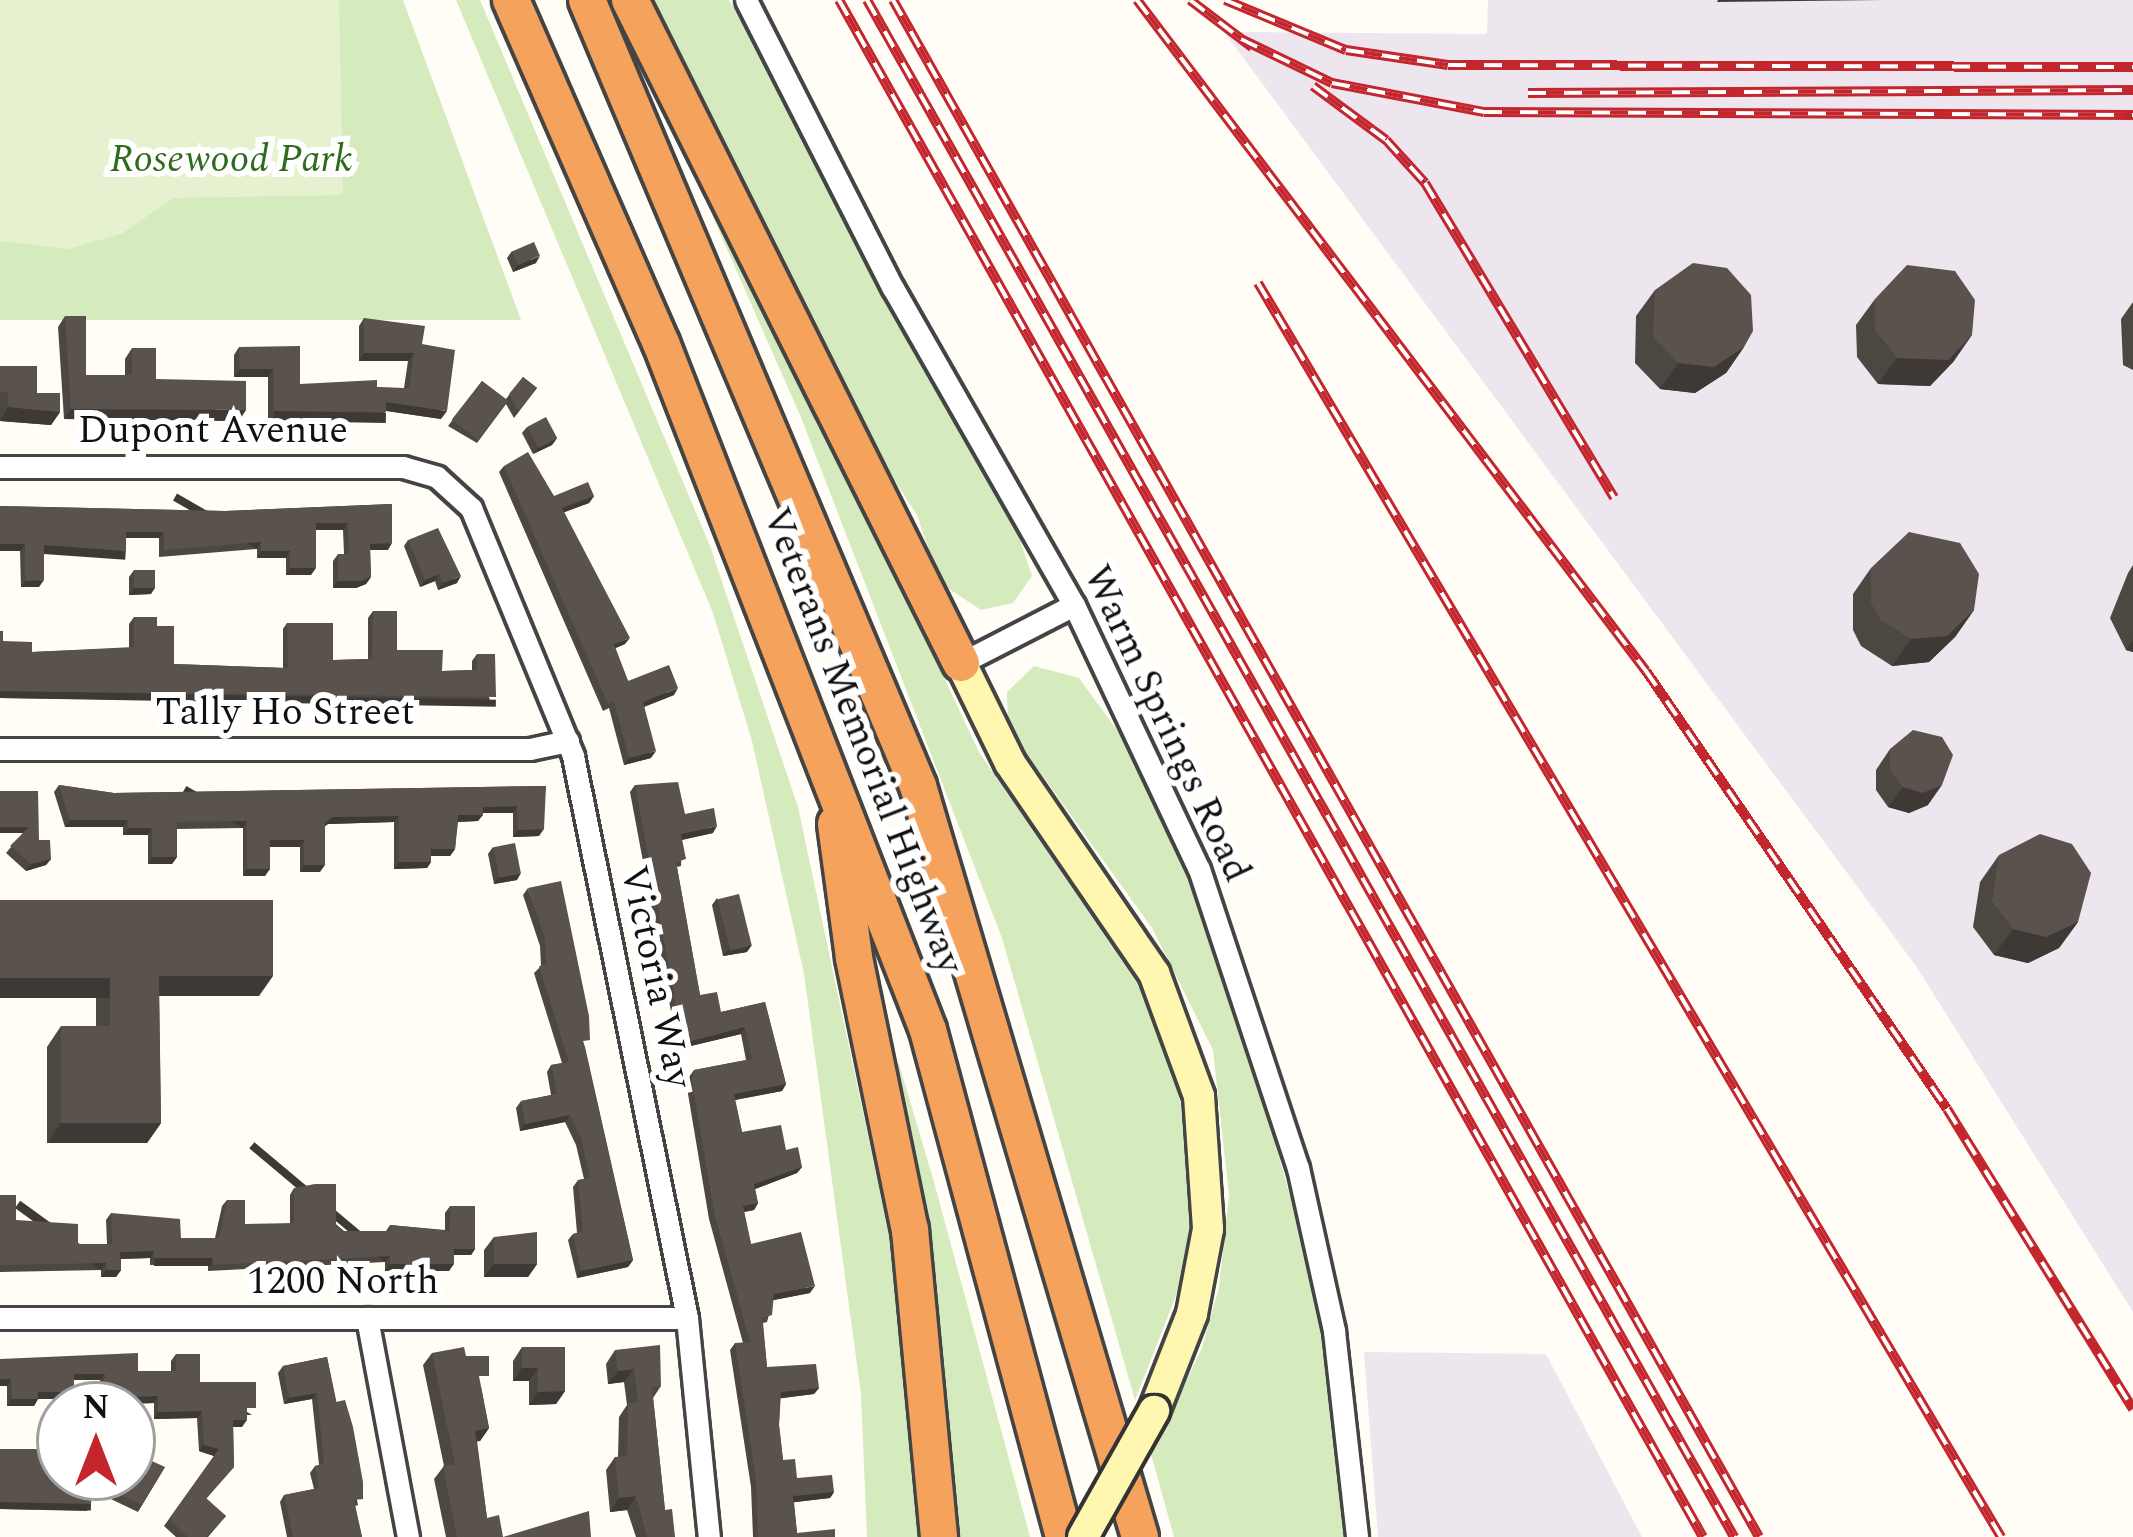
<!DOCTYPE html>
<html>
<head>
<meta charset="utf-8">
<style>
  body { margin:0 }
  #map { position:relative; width:2133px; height:1537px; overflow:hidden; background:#fffdf5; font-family:Spectral,serif }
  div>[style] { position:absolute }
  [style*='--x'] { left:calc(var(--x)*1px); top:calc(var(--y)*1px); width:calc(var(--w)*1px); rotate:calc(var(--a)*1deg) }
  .industrial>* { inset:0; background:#eee6ef }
  .green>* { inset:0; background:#d5ebbd }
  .pitch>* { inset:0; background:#e6f2cf }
  .roads { filter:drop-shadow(3px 0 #444) drop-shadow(-3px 0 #444) drop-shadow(0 3px #444) drop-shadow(0 -3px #444) }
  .street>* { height:21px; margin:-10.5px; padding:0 10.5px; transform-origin:10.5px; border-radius:10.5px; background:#fff }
  .secondary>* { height:30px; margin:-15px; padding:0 15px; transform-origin:15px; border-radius:15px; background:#fff6b0 }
  .highway>* { height:36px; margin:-18px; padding:0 18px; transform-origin:18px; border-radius:18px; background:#f5a25d }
  .rail>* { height:10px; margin-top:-5px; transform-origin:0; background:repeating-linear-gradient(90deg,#fff 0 18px,#c4262e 0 36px); box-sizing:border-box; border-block:3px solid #c4262e }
  .bridges { filter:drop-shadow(3px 0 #333) drop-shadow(-3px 0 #333) drop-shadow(0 3px #333) drop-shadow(0 -3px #333) }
  .secondary-bridge>* { height:30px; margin:-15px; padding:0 15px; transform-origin:15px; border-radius:15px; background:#fff6b0 }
  .wall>* { inset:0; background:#4d4742 }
  .shaded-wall>* { inset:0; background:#3f3936; transform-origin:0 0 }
  .building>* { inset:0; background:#5a524d; transform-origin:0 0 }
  span { translate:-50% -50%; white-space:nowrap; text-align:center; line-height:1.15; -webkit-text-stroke:12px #fff; paint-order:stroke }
  .park-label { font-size:39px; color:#2f6b1f; font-style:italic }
  .street-label { font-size:39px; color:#111 }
  .north { position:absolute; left:36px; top:1381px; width:120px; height:120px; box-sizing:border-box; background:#fff; border:3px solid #a0a0a0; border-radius:50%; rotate:0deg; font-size:33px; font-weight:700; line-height:48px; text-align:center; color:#111 }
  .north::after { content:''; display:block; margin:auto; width:42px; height:54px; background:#c4262e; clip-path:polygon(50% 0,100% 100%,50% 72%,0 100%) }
</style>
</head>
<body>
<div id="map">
  <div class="industrial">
    <i style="clip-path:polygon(1488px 0,2133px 0,2133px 1312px,1916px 966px,1224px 32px,1487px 34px)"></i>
    <i style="clip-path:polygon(1364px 1352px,1546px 1354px,1642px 1537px,1378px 1537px)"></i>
  </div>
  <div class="green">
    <i style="clip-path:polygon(0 0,403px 0,521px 320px,0 320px)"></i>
    <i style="clip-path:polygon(456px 0,480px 0,710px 546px,798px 807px,908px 1324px,923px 1537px,867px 1537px,861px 1394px,804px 974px,752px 741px,713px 613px)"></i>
    <i style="clip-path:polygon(645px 0,729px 0,1014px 522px,1032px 576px,1013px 603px,981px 610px,940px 583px,917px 515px,873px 447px)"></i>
    <i style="clip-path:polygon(724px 211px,979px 752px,1139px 986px,1168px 1046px,1191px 1152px,1190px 1224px,1179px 1288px,1135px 1400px,1002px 938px,800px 415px,712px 215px)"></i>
    <i style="clip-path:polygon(1034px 666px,1079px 678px,1141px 763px,1232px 991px,1314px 1281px,1346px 1537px,1174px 1537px,1151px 1454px,1202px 1348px,1219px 1287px,1229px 1195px,1213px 1050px,1152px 928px,1008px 728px,1007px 692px)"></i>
    <i style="clip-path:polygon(899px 1064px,934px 1182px,1030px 1537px,956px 1537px,888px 1068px)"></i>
  </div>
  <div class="pitch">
    <i style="clip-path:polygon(0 0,339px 0,343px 195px,173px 198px,123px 233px,69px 249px,0 241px)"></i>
  </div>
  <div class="roads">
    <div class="street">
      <i style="--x:746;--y:0;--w:323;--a:63"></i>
      <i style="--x:893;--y:288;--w:365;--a:60.3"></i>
      <i style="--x:1074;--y:605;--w:292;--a:64.7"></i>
      <i style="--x:1199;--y:869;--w:315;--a:71.7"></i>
      <i style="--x:1298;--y:1168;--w:167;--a:77.5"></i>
      <i style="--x:1334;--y:1331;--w:207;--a:83.6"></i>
      <i style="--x:0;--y:467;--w:403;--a:0"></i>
      <i style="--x:403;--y:467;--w:35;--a:16"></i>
      <i style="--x:437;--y:477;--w:46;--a:42.4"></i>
      <i style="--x:471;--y:508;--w:268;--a:67.6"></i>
      <i style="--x:573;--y:756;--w:573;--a:78.53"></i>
      <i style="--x:687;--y:1318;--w:220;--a:84.3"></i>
      <i style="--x:961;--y:663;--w:127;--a:-27.2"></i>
      <i style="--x:0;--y:749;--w:530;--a:0"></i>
      <i style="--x:530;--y:749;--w:39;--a:-12"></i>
      <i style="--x:0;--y:1318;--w:687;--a:0"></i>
      <i style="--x:367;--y:1318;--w:223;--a:79.4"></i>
    </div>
    <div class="secondary">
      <i style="--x:961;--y:663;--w:111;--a:63.9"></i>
      <i style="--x:1010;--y:763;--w:255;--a:55.6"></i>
      <i style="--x:1154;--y:973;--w:131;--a:69.9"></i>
      <i style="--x:1199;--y:1096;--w:133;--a:86.1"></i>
      <i style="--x:1208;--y:1229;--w:86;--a:100.7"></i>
      <i style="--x:1192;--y:1314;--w:104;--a:111.4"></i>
    </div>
    <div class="highway">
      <i style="--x:511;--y:0;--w:374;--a:66.4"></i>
      <i style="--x:661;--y:343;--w:737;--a:68.76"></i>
      <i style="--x:928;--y:1030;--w:525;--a:74.98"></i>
      <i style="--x:587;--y:0;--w:853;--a:67.16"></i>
      <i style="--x:918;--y:786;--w:783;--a:73.53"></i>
      <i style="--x:630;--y:0;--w:741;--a:63.47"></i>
      <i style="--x:836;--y:824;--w:135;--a:82.3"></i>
      <i style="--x:854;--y:958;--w:278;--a:78.4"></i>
      <i style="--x:910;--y:1230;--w:308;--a:84.6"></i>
    </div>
  </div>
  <div class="rail">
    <i style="--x:839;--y:0;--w:1763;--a:60.66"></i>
    <i style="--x:867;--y:0;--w:1765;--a:60.57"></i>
    <i style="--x:893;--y:0;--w:1764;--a:60.6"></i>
    <i style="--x:1137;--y:0;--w:842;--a:52.82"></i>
    <i style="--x:1646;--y:671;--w:531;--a:55.5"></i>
    <i style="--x:1947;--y:1109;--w:353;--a:58.2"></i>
    <i style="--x:1190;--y:0;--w:78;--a:37.2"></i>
    <i style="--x:1225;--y:0;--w:131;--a:22.5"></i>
    <i style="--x:1346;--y:50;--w:103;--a:8.4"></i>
    <i style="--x:1448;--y:65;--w:685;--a:0.17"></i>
    <i style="--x:1241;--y:39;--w:101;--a:25.8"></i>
    <i style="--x:1332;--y:83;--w:155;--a:10.8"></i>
    <i style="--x:1484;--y:112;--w:649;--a:0.26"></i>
    <i style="--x:1313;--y:86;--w:91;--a:36.5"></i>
    <i style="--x:1386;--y:140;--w:58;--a:47.8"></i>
    <i style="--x:1425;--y:183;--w:367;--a:59"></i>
    <i style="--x:1528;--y:93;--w:605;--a:-0.28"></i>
    <i style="--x:1258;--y:283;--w:1458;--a:59.35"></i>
  </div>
  <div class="bridges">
    <div class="secondary-bridge">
      <i style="--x:1083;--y:1537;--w:145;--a:-60.6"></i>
    </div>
  </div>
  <div class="wall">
    <i style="clip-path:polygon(512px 251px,536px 263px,513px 272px,507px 258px)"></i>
    <i style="clip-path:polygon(1655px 290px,1744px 347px,1726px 373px,1695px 393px,1660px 389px,1635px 363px,1636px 316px)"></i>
    <i style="clip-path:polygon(1875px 299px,1954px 361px,1930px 386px,1878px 384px,1857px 357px,1856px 325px)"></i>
    <i style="clip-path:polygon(2133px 302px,2133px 370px,2123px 365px,2121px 319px)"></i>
    <i style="clip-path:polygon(65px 316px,86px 375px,125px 375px,125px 359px,132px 348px,156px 379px,239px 421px,64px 419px,58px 327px)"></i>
    <i style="clip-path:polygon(364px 318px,422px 344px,441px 419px,386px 411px,381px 420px,268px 419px,268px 377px,234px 377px,234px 355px,239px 347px,300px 384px,404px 388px,408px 361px,359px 361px,359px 326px)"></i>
    <i style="clip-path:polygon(0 366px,60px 412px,51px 425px,0 421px)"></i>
    <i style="clip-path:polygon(523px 377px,537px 388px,514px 418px,506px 404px,477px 443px,448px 426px,482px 381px,506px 399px)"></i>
    <i style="clip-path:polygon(527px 427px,557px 438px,552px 445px,533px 454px,522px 433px)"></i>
    <i style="clip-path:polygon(504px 466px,554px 496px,594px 496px,589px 503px,564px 512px,625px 644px,615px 648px,628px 681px,674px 695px,644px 707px,651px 758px,624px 765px,609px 708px,603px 711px,499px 472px)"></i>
    <i style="clip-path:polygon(392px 504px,388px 550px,370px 550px,371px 577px,366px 584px,356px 588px,333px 588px,333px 561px,338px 554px,344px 554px,343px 530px,316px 530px,311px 575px,286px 575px,286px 558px,257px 558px,257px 549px,159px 557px,159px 538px,126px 538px,121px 558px,44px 552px,39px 587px,21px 587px,20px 551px,0 551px,0 506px,225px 511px)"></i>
    <i style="clip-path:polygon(408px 540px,457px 583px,438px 590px,435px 581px,420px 587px,404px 546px)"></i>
    <i style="clip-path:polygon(2133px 565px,2133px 652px,2126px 650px,2110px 618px,2128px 573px)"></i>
    <i style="clip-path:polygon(1871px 568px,1974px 610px,1955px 637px,1929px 662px,1892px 666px,1861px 646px,1853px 630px,1853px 594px)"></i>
    <i style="clip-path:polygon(134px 570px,151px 594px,129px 595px,129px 577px)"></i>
    <i style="clip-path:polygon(373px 611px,397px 650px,442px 671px,472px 670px,472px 661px,477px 654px,491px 704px,0 698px,0 631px,3px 641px,32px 652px,129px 648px,129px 624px,134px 617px,157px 626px,174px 664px,283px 668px,283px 629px,287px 623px,333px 660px,368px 659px,368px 618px)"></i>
    <i style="clip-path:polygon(1890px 749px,1928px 805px,1909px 813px,1888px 807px,1876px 790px,1876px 770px)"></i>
    <i style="clip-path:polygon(59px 785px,114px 793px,546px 786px,539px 836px,513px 837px,513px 813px,483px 813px,478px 821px,458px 822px,455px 849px,450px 856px,431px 856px,431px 862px,427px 868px,394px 869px,394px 822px,328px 824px,325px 826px,320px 872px,300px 872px,300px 847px,270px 847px,265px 876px,243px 876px,243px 828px,177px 829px,177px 857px,172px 864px,148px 864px,148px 835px,123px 835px,123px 827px,65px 827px,54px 792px)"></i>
    <i style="clip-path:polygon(635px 785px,685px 814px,713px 833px,682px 840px,681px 866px,677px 867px,700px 995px,721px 1012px,765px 1002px,786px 1084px,782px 1091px,735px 1100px,742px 1132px,786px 1150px,802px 1167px,797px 1173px,755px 1189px,758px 1203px,754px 1210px,744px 1212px,751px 1244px,810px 1293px,773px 1300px,767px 1322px,763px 1323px,767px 1367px,819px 1388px,814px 1394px,780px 1398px,779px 1425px,783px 1460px,797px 1478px,834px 1492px,830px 1498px,794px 1502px,797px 1533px,835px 1537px,753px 1537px,751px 1487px,730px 1350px,735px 1343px,743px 1343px,709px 1219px,687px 1088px,689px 1077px,694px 1070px,746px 1060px,741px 1034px,678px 1049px,630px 792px)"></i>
    <i style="clip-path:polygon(0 791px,39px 840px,51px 859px,46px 865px,26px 871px,6px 853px,23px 833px,0 833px)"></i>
    <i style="clip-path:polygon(493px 847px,517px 880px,494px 884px,488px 854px)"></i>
    <i style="clip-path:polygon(1999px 855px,2078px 922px,2059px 948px,2028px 963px,1994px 955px,1973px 927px,1980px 882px)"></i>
    <i style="clip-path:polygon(528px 888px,585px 1047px,633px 1260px,628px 1267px,577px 1278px,568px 1240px,573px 1234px,577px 1233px,573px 1187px,578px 1180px,584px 1179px,576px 1145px,565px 1122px,520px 1131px,516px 1108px,521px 1101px,551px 1095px,547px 1072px,551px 1065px,562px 1063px,534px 973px,541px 966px,540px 946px,523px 895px)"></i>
    <i style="clip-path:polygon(717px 898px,747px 952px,723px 956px,712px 905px)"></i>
    <i style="clip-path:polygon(0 900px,259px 996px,159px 996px,161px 1123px,147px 1143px,47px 1143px,47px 1047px,61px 1026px,96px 1026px,96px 998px,0 998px)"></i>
    <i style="clip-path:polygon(294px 1188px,344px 1231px,386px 1231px,390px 1225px,445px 1230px,445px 1213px,450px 1206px,475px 1249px,471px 1255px,454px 1255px,449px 1271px,385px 1271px,385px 1262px,208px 1271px,208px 1265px,150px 1265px,150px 1258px,121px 1259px,121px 1270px,116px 1277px,101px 1277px,101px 1270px,0 1272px,0 1195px,16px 1220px,78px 1244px,107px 1244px,106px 1220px,111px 1213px,181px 1238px,215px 1238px,222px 1206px,227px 1200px,245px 1224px,290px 1224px,290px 1195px)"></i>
    <i style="clip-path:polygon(494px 1237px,537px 1264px,528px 1277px,484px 1277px,484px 1250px)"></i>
    <i style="clip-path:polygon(522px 1347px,565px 1391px,556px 1404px,529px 1405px,529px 1381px,513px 1381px,513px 1361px)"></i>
    <i style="clip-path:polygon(615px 1350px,661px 1386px,653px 1398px,665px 1510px,675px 1537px,636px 1537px,627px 1510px,610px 1512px,606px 1470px,615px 1457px,618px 1457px,619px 1417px,627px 1405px,624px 1382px,608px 1384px,606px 1364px)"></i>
    <i style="clip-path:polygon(432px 1353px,481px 1387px,489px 1428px,480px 1441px,477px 1441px,487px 1518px,503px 1537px,591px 1537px,446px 1537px,434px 1479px,444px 1466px,423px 1365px)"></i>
    <i style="clip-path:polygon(176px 1354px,200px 1382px,252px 1415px,247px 1415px,242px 1427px,233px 1427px,234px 1467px,206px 1499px,226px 1516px,208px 1537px,176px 1537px,164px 1526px,214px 1456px,199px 1451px,197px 1418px,154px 1419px,154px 1403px,97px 1405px,100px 1380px,74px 1380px,74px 1392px,69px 1399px,38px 1399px,34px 1406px,7px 1406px,7px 1386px,0 1386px,0 1359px,138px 1371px,171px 1371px,171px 1361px)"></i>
    <i style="clip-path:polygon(327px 1357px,358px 1505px,355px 1506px,362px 1537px,287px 1537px,280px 1502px,284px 1495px,314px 1489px,310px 1473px,315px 1466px,319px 1465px,312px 1399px,284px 1404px,278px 1373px,283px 1366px)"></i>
    <i style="clip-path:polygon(44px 1431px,60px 1477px,165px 1467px,138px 1512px,92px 1490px,87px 1511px,0 1509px,0 1449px,40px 1449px,40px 1438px)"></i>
  </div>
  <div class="shaded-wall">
    <i style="clip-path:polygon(1718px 0,1883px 0,1717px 2px)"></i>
    <i style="clip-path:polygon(540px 256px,536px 263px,513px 272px,518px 265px)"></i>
    <i style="clip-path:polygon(1972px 335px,1954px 361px,1930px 386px,1878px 384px,1897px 358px)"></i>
    <i style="clip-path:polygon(1744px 347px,1726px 373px,1695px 393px,1660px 389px,1678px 363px)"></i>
    <i style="clip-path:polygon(364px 353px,414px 353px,408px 361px,359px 361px)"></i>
    <i style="clip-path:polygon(240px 369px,273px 369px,268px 377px,234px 377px)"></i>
    <i style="clip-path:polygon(386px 402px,447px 411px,441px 419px,381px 410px)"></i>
    <i style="clip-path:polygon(8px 407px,60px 412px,51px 425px,0 421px)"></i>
    <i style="clip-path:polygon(71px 409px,246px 410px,239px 421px,64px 419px)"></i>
    <i style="left:274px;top:411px;width:112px;height:10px;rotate:1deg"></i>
    <i style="clip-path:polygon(557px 438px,552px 445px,533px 454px,538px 448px)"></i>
    <i style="clip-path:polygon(594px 496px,589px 503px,557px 515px,562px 508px)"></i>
    <i style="clip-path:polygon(316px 523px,348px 523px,343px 530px,312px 530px)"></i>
    <i style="clip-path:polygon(126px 532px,164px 532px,159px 538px,121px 538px)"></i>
    <i style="left:261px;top:542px;width:8px;height:97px;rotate:120deg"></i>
    <i style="clip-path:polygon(392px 543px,388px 550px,366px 550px,370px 544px)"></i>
    <i style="clip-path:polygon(0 544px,25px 544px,20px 551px,0 551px)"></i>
    <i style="left:44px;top:545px;width:82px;height:9px;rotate:4deg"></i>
    <i style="clip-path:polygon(261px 551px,290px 551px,286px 558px,257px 558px)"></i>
    <i style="clip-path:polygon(290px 568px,316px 568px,311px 575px,286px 575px)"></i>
    <i style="clip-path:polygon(439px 574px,435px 581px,420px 587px,425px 580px)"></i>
    <i style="clip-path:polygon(461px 576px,457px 583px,438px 590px,443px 583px)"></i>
    <i style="clip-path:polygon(371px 577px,366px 584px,356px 588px,333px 588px,338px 581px)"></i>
    <i style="clip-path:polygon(44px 580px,39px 587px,21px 587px,25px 581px)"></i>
    <i style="clip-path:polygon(134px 588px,155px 588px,151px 594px,129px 595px)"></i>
    <i style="clip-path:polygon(1974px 610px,1955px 637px,1929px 662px,1892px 666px,1911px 639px)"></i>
    <i style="clip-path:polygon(630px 638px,625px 644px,609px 651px,614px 644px)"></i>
    <i style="clip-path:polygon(2133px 639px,2133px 652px,2126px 650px)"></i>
    <i style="clip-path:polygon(678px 688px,674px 695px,638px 709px,643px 702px)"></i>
    <i style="left:0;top:691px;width:496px;height:7px;rotate:1deg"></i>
    <i style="clip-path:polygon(656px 751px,651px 758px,624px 765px,629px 758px)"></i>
    <i style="clip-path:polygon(1942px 785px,1928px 805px,1909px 813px,1888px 807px,1903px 787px)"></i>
    <i style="clip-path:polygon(517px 806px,513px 813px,478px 813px,483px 807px)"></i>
    <i style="clip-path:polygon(458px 815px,483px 815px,478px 821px,454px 822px)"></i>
    <i style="clip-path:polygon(399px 816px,394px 822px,328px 824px,320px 830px,332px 817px)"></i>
    <i style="clip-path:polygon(70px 820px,128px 820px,123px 827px,65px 827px)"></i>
    <i style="left:247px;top:821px;width:8px;height:70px;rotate:120deg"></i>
    <i style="clip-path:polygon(717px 826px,713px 833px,676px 841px,681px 834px)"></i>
    <i style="clip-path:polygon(0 827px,29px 827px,24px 833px,0 833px)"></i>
    <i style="clip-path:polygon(128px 828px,152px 828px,148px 835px,123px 835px)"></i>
    <i style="clip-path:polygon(544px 829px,539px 836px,513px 837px,518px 830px)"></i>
    <i style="clip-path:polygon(270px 840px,304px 840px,300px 847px,265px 847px)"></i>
    <i style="clip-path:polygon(431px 849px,455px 849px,450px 856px,426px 856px)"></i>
    <i style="clip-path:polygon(152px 857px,177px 857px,172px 864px,148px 864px)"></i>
    <i style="clip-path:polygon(51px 859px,46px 865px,26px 871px,31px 864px)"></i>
    <i style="clip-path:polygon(399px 862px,431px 862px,427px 868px,394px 869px)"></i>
    <i style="clip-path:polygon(304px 865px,325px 865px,320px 872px,300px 872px)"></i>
    <i style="clip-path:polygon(247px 869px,270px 869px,265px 876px,243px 876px)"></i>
    <i style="clip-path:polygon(521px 873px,517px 880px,494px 884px,498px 877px)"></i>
    <i style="clip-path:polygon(2078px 922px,2059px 948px,2028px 963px,1994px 955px,2013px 929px)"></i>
    <i style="clip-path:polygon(752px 945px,747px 952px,723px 956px,728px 950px)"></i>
    <i style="clip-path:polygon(159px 976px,273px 976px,259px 996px,145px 996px)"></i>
    <i style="left:0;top:978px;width:110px;height:20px"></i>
    <i style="clip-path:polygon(745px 1027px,741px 1034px,678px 1049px,683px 1043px)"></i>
    <i style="clip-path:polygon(786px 1084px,782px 1091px,729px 1101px,734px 1094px)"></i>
    <i style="clip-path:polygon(570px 1115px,565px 1122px,520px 1131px,525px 1124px)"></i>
    <i style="clip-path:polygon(61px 1123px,161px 1123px,147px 1143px,47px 1143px)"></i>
    <i style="clip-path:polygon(802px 1167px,797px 1173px,750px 1191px,754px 1184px)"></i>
    <i style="clip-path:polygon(758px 1203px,754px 1210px,738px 1213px,743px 1206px)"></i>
    <i style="clip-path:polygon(454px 1249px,475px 1249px,471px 1255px,449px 1255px)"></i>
    <i style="clip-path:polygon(154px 1251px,150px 1258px,116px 1259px,120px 1252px)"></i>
    <i style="left:390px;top:1256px;width:8px;height:177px;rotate:130deg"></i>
    <i style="left:154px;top:1258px;width:58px;height:8px"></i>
    <i style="clip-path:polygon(633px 1260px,628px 1267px,577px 1278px,581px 1271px)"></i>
    <i style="left:106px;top:1263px;width:9px;height:106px;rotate:126deg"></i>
    <i style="clip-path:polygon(390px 1264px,454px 1264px,449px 1271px,385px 1271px)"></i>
    <i style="clip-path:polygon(494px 1264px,537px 1264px,528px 1277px,484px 1277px)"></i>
    <i style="clip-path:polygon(106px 1270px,121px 1270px,116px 1277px,101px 1277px)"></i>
    <i style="clip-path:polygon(815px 1286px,810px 1293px,769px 1301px,774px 1294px)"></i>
    <i style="clip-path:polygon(522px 1368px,538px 1368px,529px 1381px,513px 1381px)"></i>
    <i style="clip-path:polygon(634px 1369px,624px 1382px,608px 1384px,618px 1371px)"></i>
    <i style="clip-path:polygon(74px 1374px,105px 1374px,100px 1380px,69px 1380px)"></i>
    <i style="clip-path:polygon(0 1379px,11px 1379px,7px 1386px,0 1386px)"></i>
    <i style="clip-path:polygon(819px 1388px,814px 1394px,776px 1399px,781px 1392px)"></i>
    <i style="clip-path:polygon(565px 1391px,556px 1404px,529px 1405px,538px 1392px)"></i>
    <i style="clip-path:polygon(38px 1392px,74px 1392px,69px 1399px,38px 1399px,34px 1406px,7px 1406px,12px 1399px)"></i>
    <i style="clip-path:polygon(317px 1393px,312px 1399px,284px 1404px,289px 1398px)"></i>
    <i style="clip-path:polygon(158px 1396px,154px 1403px,122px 1404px,126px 1397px)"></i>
    <i style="clip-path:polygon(202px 1411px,197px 1418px,154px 1419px,158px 1412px)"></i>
    <i style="clip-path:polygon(233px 1420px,247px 1420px,242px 1427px,228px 1427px)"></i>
    <i style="clip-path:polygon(489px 1428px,480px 1441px,466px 1443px,475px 1431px)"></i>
    <i style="clip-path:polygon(204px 1445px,219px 1449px,214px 1456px,199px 1451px)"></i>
    <i style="clip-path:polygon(834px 1492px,830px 1498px,788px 1503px,793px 1496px)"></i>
    <i style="clip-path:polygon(636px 1496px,627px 1510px,610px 1512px,619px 1498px)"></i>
    <i style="left:0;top:1502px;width:91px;height:7px;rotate:1deg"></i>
  </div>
  <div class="building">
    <i style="left:534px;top:242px;width:15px;height:24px;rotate:67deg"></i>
    <i style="clip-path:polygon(1693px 263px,1727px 268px,1751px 295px,1753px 331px,1744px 347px,1714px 367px,1678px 363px,1653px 337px,1655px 290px)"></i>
    <i style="clip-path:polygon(1907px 265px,1955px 271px,1975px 300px,1972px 335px,1948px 360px,1897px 358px,1875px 330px,1875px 299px)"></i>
    <i style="clip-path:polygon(65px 316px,86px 316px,86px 375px,132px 375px,132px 348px,156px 348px,156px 379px,246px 381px,246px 410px,71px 409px)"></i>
    <i style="clip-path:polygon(364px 318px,425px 326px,422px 344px,455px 350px,447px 411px,386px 402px,386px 412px,274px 411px,273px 369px,240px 369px,239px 347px,300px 346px,300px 384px,377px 380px,377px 388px,409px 388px,414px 353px,364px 353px)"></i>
    <i style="clip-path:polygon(0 366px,37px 366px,37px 393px,60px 393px,60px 412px,8px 407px,8px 392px,0 392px)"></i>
    <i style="clip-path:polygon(523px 377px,537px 388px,518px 411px,509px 394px)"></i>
    <i style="left:482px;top:381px;width:33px;height:49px;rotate:38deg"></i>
    <i style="left:546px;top:417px;width:24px;height:21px;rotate:62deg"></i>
    <i style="clip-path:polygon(528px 452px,554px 496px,588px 482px,594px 496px,562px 508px,630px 638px,614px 644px,628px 681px,669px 665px,678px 688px,643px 702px,656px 751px,629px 758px,614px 701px,608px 704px,504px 466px)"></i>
    <i style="clip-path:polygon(392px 504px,392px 543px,370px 544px,371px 577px,361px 581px,338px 581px,338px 554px,349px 554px,348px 523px,316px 523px,316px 568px,290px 568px,290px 551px,261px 551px,261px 542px,164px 550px,164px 532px,126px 532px,126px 551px,44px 545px,44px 580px,25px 581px,25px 544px,0 544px,0 506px,225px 511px)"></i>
    <i style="clip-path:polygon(438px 528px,461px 576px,443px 583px,439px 574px,425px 580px,408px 540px)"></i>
    <i style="clip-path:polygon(1909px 532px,1960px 543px,1979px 574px,1974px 610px,1947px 636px,1911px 639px,1880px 619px,1871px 603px,1871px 568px)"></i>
    <i style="left:134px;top:570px;width:21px;height:18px"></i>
    <i style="clip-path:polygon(373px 611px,397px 611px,397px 650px,443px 650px,442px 671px,477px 670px,477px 654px,495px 654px,496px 697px,0 691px,0 631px,3px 631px,3px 641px,32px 642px,32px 652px,134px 647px,134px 617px,157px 617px,157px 626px,174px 626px,174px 664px,288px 668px,287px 623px,333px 623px,333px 660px,372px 659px)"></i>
    <i style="clip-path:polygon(1913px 730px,1942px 737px,1953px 755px,1942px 785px,1923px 793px,1903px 787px,1890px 770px,1890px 749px)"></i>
    <i style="clip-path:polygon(678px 782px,685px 814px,714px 808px,717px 826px,681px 834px,686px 859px,676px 862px,700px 995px,717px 992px,721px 1012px,765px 1002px,786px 1084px,734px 1094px,742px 1132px,781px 1125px,786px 1150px,798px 1147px,802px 1167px,754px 1184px,758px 1203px,743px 1206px,751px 1244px,801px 1232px,815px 1286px,774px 1294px,772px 1315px,762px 1318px,767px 1367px,816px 1364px,819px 1388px,781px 1392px,779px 1425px,783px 1460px,795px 1459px,797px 1478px,832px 1475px,834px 1492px,793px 1496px,797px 1533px,835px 1529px,835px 1537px,758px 1537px,756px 1480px,735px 1343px,750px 1342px,714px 1212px,692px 1081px,694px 1070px,752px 1059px,745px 1027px,683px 1043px,635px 785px)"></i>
    <i style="clip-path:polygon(59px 785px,114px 793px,546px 786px,544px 829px,518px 830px,517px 806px,483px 807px,483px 815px,458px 815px,455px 849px,431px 849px,431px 862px,399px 862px,399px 816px,332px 817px,325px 823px,325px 865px,304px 865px,304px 840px,270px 840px,270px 869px,247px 869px,247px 821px,177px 822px,177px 857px,152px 857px,152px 828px,128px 828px,128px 820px,70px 820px)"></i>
    <i style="clip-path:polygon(0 791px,38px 791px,39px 840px,50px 840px,51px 859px,31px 864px,10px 846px,29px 827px,0 827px)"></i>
    <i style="clip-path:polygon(2040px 834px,2072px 844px,2091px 873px,2078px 922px,2046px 937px,2013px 929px,1992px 901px,1999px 855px)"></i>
    <i style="left:515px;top:843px;width:31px;height:22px;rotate:79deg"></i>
    <i style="clip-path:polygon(561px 881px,589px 1016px,590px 1040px,583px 1041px,633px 1260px,581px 1271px,573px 1234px,583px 1231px,578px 1180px,590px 1178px,581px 1138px,570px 1115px,525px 1124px,521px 1101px,557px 1094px,551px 1065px,569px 1062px,539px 966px,546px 965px,545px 939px,528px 888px)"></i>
    <i style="left:739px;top:894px;width:53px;height:22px;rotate:76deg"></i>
    <i style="clip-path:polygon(0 900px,273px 900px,273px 976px,159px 976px,161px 1123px,61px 1123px,61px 1026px,110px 1026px,110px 978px,0 978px)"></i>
    <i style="clip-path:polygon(315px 1184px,336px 1184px,336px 1226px,344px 1231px,390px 1231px,390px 1225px,450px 1231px,450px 1206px,475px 1206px,475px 1249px,454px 1249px,454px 1264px,390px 1264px,390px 1256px,213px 1265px,212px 1258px,154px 1258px,154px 1251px,120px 1252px,121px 1270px,106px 1270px,106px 1263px,0 1265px,0 1195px,16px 1195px,16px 1220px,78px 1224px,78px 1244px,112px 1244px,111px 1213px,180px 1219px,181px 1238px,219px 1238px,227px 1200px,245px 1200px,245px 1224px,294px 1223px,294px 1188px)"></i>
    <i style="clip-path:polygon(537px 1232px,537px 1264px,494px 1264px,494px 1237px)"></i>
    <i style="clip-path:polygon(660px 1345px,661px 1386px,652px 1387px,665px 1510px,672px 1509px,675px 1537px,647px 1537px,636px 1496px,619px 1498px,615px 1457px,627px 1456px,628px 1403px,638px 1402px,634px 1369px,618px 1371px,615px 1350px)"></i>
    <i style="clip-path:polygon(464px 1347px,466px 1356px,489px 1356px,489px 1376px,479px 1376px,489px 1428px,475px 1431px,487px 1518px,499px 1515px,503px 1537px,589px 1511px,591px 1537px,457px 1537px,443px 1466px,455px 1464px,432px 1353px)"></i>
    <i style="clip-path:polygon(522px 1347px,565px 1347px,565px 1391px,538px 1392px,538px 1368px,522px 1368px)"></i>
    <i style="clip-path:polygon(138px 1353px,138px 1371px,176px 1371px,176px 1354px,200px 1354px,200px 1382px,256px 1382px,256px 1408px,247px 1408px,247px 1420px,233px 1420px,234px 1467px,206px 1498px,226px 1516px,206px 1537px,188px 1537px,169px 1519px,219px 1449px,204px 1445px,202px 1411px,158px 1412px,158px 1396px,126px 1397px,126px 1405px,101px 1405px,105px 1374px,74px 1374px,74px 1392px,38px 1392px,38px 1399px,12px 1399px,11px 1379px,0 1379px,0 1359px)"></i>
    <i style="clip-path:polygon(327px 1357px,336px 1402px,345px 1400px,353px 1427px,363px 1482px,363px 1499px,354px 1500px,362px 1537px,293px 1537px,284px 1495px,319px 1488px,315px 1466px,324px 1464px,317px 1393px,289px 1398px,283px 1366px)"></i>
    <i style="clip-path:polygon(44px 1431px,60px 1431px,60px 1477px,132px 1477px,132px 1452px,165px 1467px,142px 1505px,93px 1482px,91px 1504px,0 1502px,0 1449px,44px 1449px)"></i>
  </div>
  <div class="park-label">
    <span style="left:231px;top:160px">Rosewood Park</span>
  </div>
  <div class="street-label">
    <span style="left:213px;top:431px">Dupont Avenue</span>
    <span style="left:285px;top:713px">Tally Ho Street</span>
    <span style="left:1166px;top:724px;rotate:65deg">Warm Springs Road</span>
    <span style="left:862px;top:741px;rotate:69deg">Veterans Memorial Highway</span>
    <span style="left:655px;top:977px;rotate:78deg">Victoria Way</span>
    <span style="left:343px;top:1282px">1200 North</span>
  </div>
  <div class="north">N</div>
</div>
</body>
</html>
